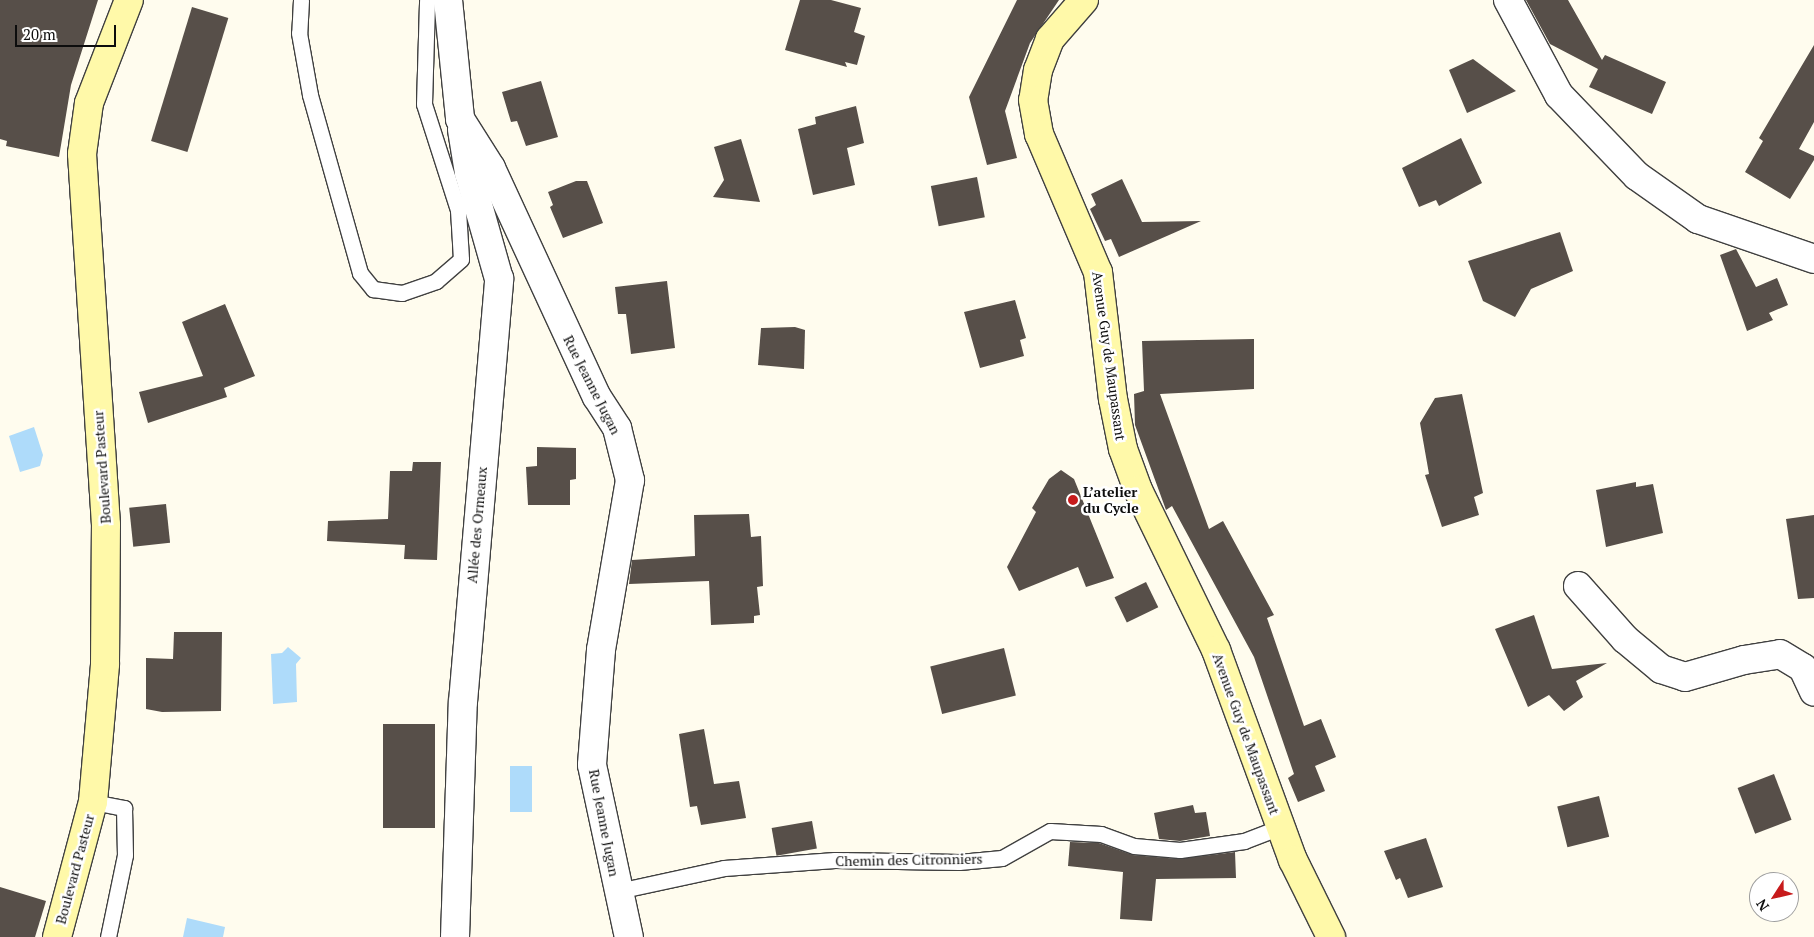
<!DOCTYPE html>
<html>
<head>
<meta charset="utf-8">
<style>
  body { margin:0 }
  #map { position:relative; width:1814px; height:937px; overflow:hidden; background:#fffcee; font-family:"PT Serif",serif }
  div>[style] { position:absolute }
  [style*='--x'] { left:calc(var(--x)*1px); top:calc(var(--y)*1px); width:calc(var(--w)*1px); rotate:calc(var(--a)*1deg) }
  .water>* { inset:0; background:#aedbfa; transform-origin:0 0 }
  .building>* { inset:0; background:#574f49; transform-origin:0 0 }
  .roads { filter:drop-shadow(1px 0 #404040) drop-shadow(-1px 0 #404040) drop-shadow(0 1px #404040) drop-shadow(0 -1px #404040) }
  .service>* { height:15px; margin:-7.5px; padding:0 7.5px; transform-origin:7.5px; border-radius:7.5px; background:#fff }
  .minor>* { height:28px; margin:-14px; padding:0 14px; transform-origin:14px; border-radius:14px; background:#fff }
  .secondary>* { height:28px; margin:-14px; padding:0 14px; transform-origin:14px; border-radius:14px; background:#fff9a9 }
  .dots>* { width:14px; height:14px; translate:-50% -50%; box-sizing:border-box; border:2px solid #fff; border-radius:50% }
  span { translate:-50% -50%; white-space:nowrap; text-align:center; line-height:1.15; -webkit-text-stroke:5px #fff; paint-order:stroke }
  .street-label { font-size:14px; color:#0d0d0d }
  .poi-label { font-size:14px; color:#0d0d0d; font-weight:700 }
  .left { translate:0 -50%; text-align:left }
  .north { position:absolute; left:1749px; top:872px; width:50px; height:50px; box-sizing:border-box; background:#fff; border:1px solid #9e9e9e; border-radius:50%; rotate:235deg; font-size:14px; font-weight:700; line-height:20px; text-align:center; color:#0d0d0d }
  .north::after { content:''; display:block; margin:auto; width:18px; height:22px; background:#c71b1c; clip-path:polygon(50% 0,100% 100%,50% 72%,0 100%) }
  .scale { position:absolute; left:15px; top:25px; width:101px; height:22px; box-sizing:border-box; border:2px solid #0d0d0d; border-top:0; padding-left:6px; font-size:15px; line-height:18px; white-space:nowrap; color:#0d0d0d; -webkit-text-stroke:4px #fff; paint-order:stroke }
</style>
</head>
<body>
<div id="map">
  <div class="water">
    <i style="clip-path:polygon(34px 427px,43px 455px,40px 466px,20px 472px,9px 436px)"></i>
    <i style="clip-path:polygon(288px 647px,301px 658px,296px 664px,297px 702px,273px 704px,271px 654px,282px 653px)"></i>
    <i style="left:510px;top:766px;width:22px;height:46px"></i>
    <i style="clip-path:polygon(187px 918px,225px 927px,223px 937px,183px 937px)"></i>
  </div>
  <div class="building">
    <i style="clip-path:polygon(0 0,98px 0,71px 85px,59px 157px,6px 146px,7px 141px,0 139px)"></i>
    <i style="clip-path:polygon(800px 0,831px 0,861px 8px,854px 32px,865px 36px,857px 65px,845px 62px,847px 67px,785px 50px)"></i>
    <i style="clip-path:polygon(1017px 0,1059px 0,1030px 43px,1005px 111px,1017px 158px,987px 165px,969px 97px)"></i>
    <i style="clip-path:polygon(1526px 0,1568px 0,1602px 60px,1605px 55px,1666px 82px,1652px 114px,1589px 87px,1598px 69px,1550px 44px)"></i>
    <i style="left:192px;top:7px;width:38px;height:140px;rotate:17deg"></i>
    <i style="clip-path:polygon(1814px 45px,1814px 122px,1799px 149px,1814px 156px,1814px 160px,1790px 199px,1745px 172px,1763px 141px,1759px 138px)"></i>
    <i style="clip-path:polygon(1473px 59px,1516px 91px,1467px 113px,1449px 70px)"></i>
    <i style="clip-path:polygon(541px 81px,558px 137px,526px 146px,517px 121px,511px 122px,502px 92px)"></i>
    <i style="clip-path:polygon(856px 106px,864px 143px,847px 148px,855px 185px,813px 195px,798px 129px,816px 124px,815px 117px)"></i>
    <i style="clip-path:polygon(1461px 138px,1482px 183px,1439px 206px,1436px 200px,1419px 207px,1402px 168px)"></i>
    <i style="clip-path:polygon(741px 139px,760px 202px,713px 197px,724px 180px,714px 147px)"></i>
    <i style="left:977px;top:177px;width:41px;height:47px;rotate:79deg"></i>
    <i style="clip-path:polygon(1122px 179px,1142px 222px,1201px 221px,1119px 257px,1111px 239px,1105px 241px,1090px 209px,1096px 205px,1091px 194px)"></i>
    <i style="clip-path:polygon(576px 181px,587px 181px,603px 223px,563px 238px,550px 207px,553px 205px,548px 192px)"></i>
    <i style="clip-path:polygon(1560px 232px,1573px 271px,1531px 289px,1515px 317px,1483px 301px,1468px 261px)"></i>
    <i style="clip-path:polygon(1736px 249px,1756px 287px,1777px 278px,1788px 305px,1769px 313px,1773px 320px,1747px 331px,1720px 255px)"></i>
    <i style="clip-path:polygon(667px 281px,675px 348px,631px 354px,626px 314px,618px 314px,615px 287px)"></i>
    <i style="clip-path:polygon(1015px 300px,1026px 338px,1020px 340px,1024px 356px,980px 368px,964px 312px)"></i>
    <i style="clip-path:polygon(225px 304px,255px 376px,224px 388px,227px 397px,148px 423px,139px 392px,203px 376px,182px 322px)"></i>
    <i style="clip-path:polygon(795px 327px,805px 330px,804px 369px,758px 365px,761px 328px)"></i>
    <i style="clip-path:polygon(1254px 339px,1254px 389px,1160px 394px,1209px 529px,1223px 521px,1274px 615px,1267px 618px,1304px 726px,1321px 719px,1336px 757px,1315px 766px,1325px 791px,1298px 802px,1288px 778px,1294px 774px,1254px 657px,1172px 506px,1166px 510px,1135px 425px,1134px 394px,1144px 391px,1142px 341px)"></i>
    <i style="clip-path:polygon(1462px 394px,1483px 493px,1474px 497px,1479px 515px,1442px 527px,1425px 475px,1429px 474px,1420px 423px,1435px 398px)"></i>
    <i style="clip-path:polygon(537px 447px,576px 448px,576px 479px,570px 480px,570px 505px,528px 505px,526px 467px,537px 466px)"></i>
    <i style="clip-path:polygon(413px 462px,441px 462px,437px 560px,404px 559px,405px 545px,327px 541px,328px 521px,388px 519px,390px 471px,412px 471px)"></i>
    <i style="clip-path:polygon(1061px 470px,1074px 479px,1114px 578px,1086px 587px,1078px 567px,1019px 591px,1007px 567px,1036px 512px,1032px 508px,1049px 479px)"></i>
    <i style="clip-path:polygon(1636px 482px,1636px 487px,1653px 484px,1663px 533px,1606px 547px,1596px 490px)"></i>
    <i style="left:166px;top:504px;width:39px;height:37px;rotate:84deg"></i>
    <i style="clip-path:polygon(749px 514px,751px 537px,761px 536px,763px 586px,757px 587px,760px 615px,754px 616px,754px 623px,711px 625px,709px 581px,629px 584px,632px 560px,695px 556px,694px 515px)"></i>
    <i style="clip-path:polygon(1814px 515px,1814px 598px,1798px 599px,1786px 519px)"></i>
    <i style="left:1146px;top:582px;width:28px;height:35px;rotate:64deg"></i>
    <i style="clip-path:polygon(1534px 615px,1552px 669px,1607px 663px,1576px 681px,1583px 697px,1564px 711px,1549px 695px,1528px 707px,1495px 629px)"></i>
    <i style="clip-path:polygon(174px 632px,222px 632px,221px 711px,162px 712px,146px 709px,146px 658px,173px 659px)"></i>
    <i style="left:1004px;top:648px;width:49px;height:76px;rotate:76deg"></i>
    <i style="left:383px;top:724px;width:52px;height:104px"></i>
    <i style="clip-path:polygon(704px 729px,714px 784px,739px 781px,746px 818px,701px 825px,697px 806px,690px 807px,679px 734px)"></i>
    <i style="left:1774px;top:774px;width:49px;height:39px;rotate:69deg"></i>
    <i style="left:1599px;top:796px;width:42px;height:43px;rotate:76deg"></i>
    <i style="clip-path:polygon(1193px 805px,1195px 813px,1206px 812px,1210px 836px,1180px 841px,1159px 839px,1154px 813px)"></i>
    <i style="left:812px;top:821px;width:28px;height:41px;rotate:80deg"></i>
    <i style="clip-path:polygon(1426px 838px,1443px 887px,1408px 898px,1400px 878px,1396px 880px,1384px 851px)"></i>
    <i style="clip-path:polygon(1070px 842px,1099px 843px,1133px 855px,1179px 859px,1235px 852px,1236px 878px,1156px 879px,1152px 921px,1120px 919px,1123px 872px,1068px 866px)"></i>
    <i style="clip-path:polygon(0 887px,46px 901px,35px 937px,0 937px)"></i>
  </div>
  <div class="roads">
    <div class="service">
      <i style="--x:301;--y:0;--w:33;--a:93"></i>
      <i style="--x:299;--y:33;--w:63;--a:79.9"></i>
      <i style="--x:310;--y:95;--w:185;--a:74.3"></i>
      <i style="--x:360;--y:273;--w:21;--a:51"></i>
      <i style="--x:373;--y:289;--w:29;--a:8"></i>
      <i style="--x:402;--y:293;--w:36;--a:-19"></i>
      <i style="--x:436;--y:281;--w:33;--a:-41"></i>
      <i style="--x:461;--y:259;--w:49;--a:-93.5"></i>
      <i style="--x:458;--y:210;--w:111;--a:-107.8"></i>
      <i style="--x:424;--y:104;--w:104;--a:-88.3"></i>
      <i style="--x:93;--y:802;--w:32;--a:11"></i>
      <i style="--x:124;--y:808;--w:47;--a:88.8"></i>
      <i style="--x:125;--y:855;--w:84;--a:101.7"></i>
      <i style="--x:618;--y:891;--w:108;--a:-12.2"></i>
      <i style="--x:724;--y:868;--w:111;--a:-4.1"></i>
      <i style="--x:835;--y:860;--w:124;--a:0.9"></i>
      <i style="--x:959;--y:862;--w:43;--a:-5.3"></i>
      <i style="--x:1002;--y:858;--w:55;--a:-29.4"></i>
      <i style="--x:1050;--y:831;--w:51;--a:3.4"></i>
      <i style="--x:1101;--y:834;--w:35;--a:20"></i>
      <i style="--x:1134;--y:846;--w:46;--a:5"></i>
      <i style="--x:1180;--y:850;--w:65;--a:-8"></i>
      <i style="--x:1244;--y:841;--w:39;--a:-21"></i>
    </div>
    <div class="minor">
      <i style="--x:448;--y:0;--w:120;--a:84.2"></i>
      <i style="--x:460;--y:119;--w:58;--a:57.7"></i>
      <i style="--x:491;--y:168;--w:252;--a:65.2"></i>
      <i style="--x:597;--y:397;--w:37;--a:57"></i>
      <i style="--x:617;--y:428;--w:54;--a:76"></i>
      <i style="--x:630;--y:480;--w:172;--a:99.7"></i>
      <i style="--x:601;--y:650;--w:115;--a:94.5"></i>
      <i style="--x:592;--y:765;--w:176;--a:77.9"></i>
      <i style="--x:1508;--y:0;--w:108;--a:61.8"></i>
      <i style="--x:1559;--y:95;--w:112;--a:46.1"></i>
      <i style="--x:1637;--y:176;--w:75;--a:35.2"></i>
      <i style="--x:1698;--y:219;--w:123;--a:19"></i>
      <i style="--x:1578;--y:586;--w:71;--a:48.4"></i>
      <i style="--x:1625;--y:639;--w:47;--a:39.8"></i>
      <i style="--x:1661;--y:669;--w:25;--a:18"></i>
      <i style="--x:1685;--y:677;--w:61;--a:-16.1"></i>
      <i style="--x:1744;--y:660;--w:36;--a:-9"></i>
      <i style="--x:1780;--y:654;--w:27;--a:31"></i>
      <i style="--x:1803;--y:668;--w:26;--a:65"></i>
      <i style="--x:455;--y:937;--w:235;--a:-88.1"></i>
      <i style="--x:463;--y:702;--w:425;--a:-85.1"></i>
      <i style="--x:499;--y:279;--w:110;--a:-105.8"></i>
      <i style="--x:469;--y:173;--w:44;--a:-99.2"></i>
    </div>
    <div class="secondary">
      <i style="--x:1084;--y:0;--w:52;--a:131.1"></i>
      <i style="--x:1050;--y:39;--w:33;--a:111"></i>
      <i style="--x:1038;--y:70;--w:30;--a:99"></i>
      <i style="--x:1033;--y:100;--w:35;--a:80"></i>
      <i style="--x:1039;--y:134;--w:150;--a:66.9"></i>
      <i style="--x:1098;--y:272;--w:128;--a:83.3"></i>
      <i style="--x:1113;--y:399;--w:51;--a:78.7"></i>
      <i style="--x:1123;--y:449;--w:44;--a:69.9"></i>
      <i style="--x:1138;--y:490;--w:178;--a:64"></i>
      <i style="--x:1216;--y:650;--w:224;--a:69.9"></i>
      <i style="--x:1293;--y:860;--w:86;--a:63.7"></i>
      <i style="--x:57;--y:937;--w:140;--a:-75.1"></i>
      <i style="--x:93;--y:802;--w:139;--a:-85"></i>
      <i style="--x:105;--y:664;--w:139;--a:-89.6"></i>
      <i style="--x:106;--y:525;--w:372;--a:-93.7"></i>
      <i style="--x:82;--y:154;--w:51;--a:-82.2"></i>
      <i style="--x:89;--y:103;--w:110;--a:-68.8"></i>
    </div>
  </div>
  <div class="dots">
    <i style="left:1073px;top:500px;background:#c71b1c"></i>
  </div>
  <div class="street-label">
    <span style="left:1109px;top:356px;rotate:82deg">Avenue Guy de Maupassant</span>
    <span style="left:592px;top:385px;rotate:63deg">Rue Jeanne Jugan</span>
    <span style="left:102px;top:467px;rotate:-94deg">Boulevard Pasteur</span>
    <span style="left:477px;top:525px;rotate:-85deg">Allée des Ormeaux</span>
    <span style="left:1246px;top:734px;rotate:70deg">Avenue Guy de Maupassant</span>
    <span style="left:604px;top:823px;rotate:79deg">Rue Jeanne Jugan</span>
    <span style="left:909px;top:860px;rotate:-1deg">Chemin des Citronniers</span>
    <span style="left:75px;top:869px;rotate:-75deg">Boulevard Pasteur</span>
  </div>
  <div class="poi-label">
    <span class="left" style="left:1083px;top:500px">L’atelier<br>du Cycle</span>
  </div>
  <div class="north">N</div>
  <div class="scale">20 m</div>
</div>
</body>
</html>
